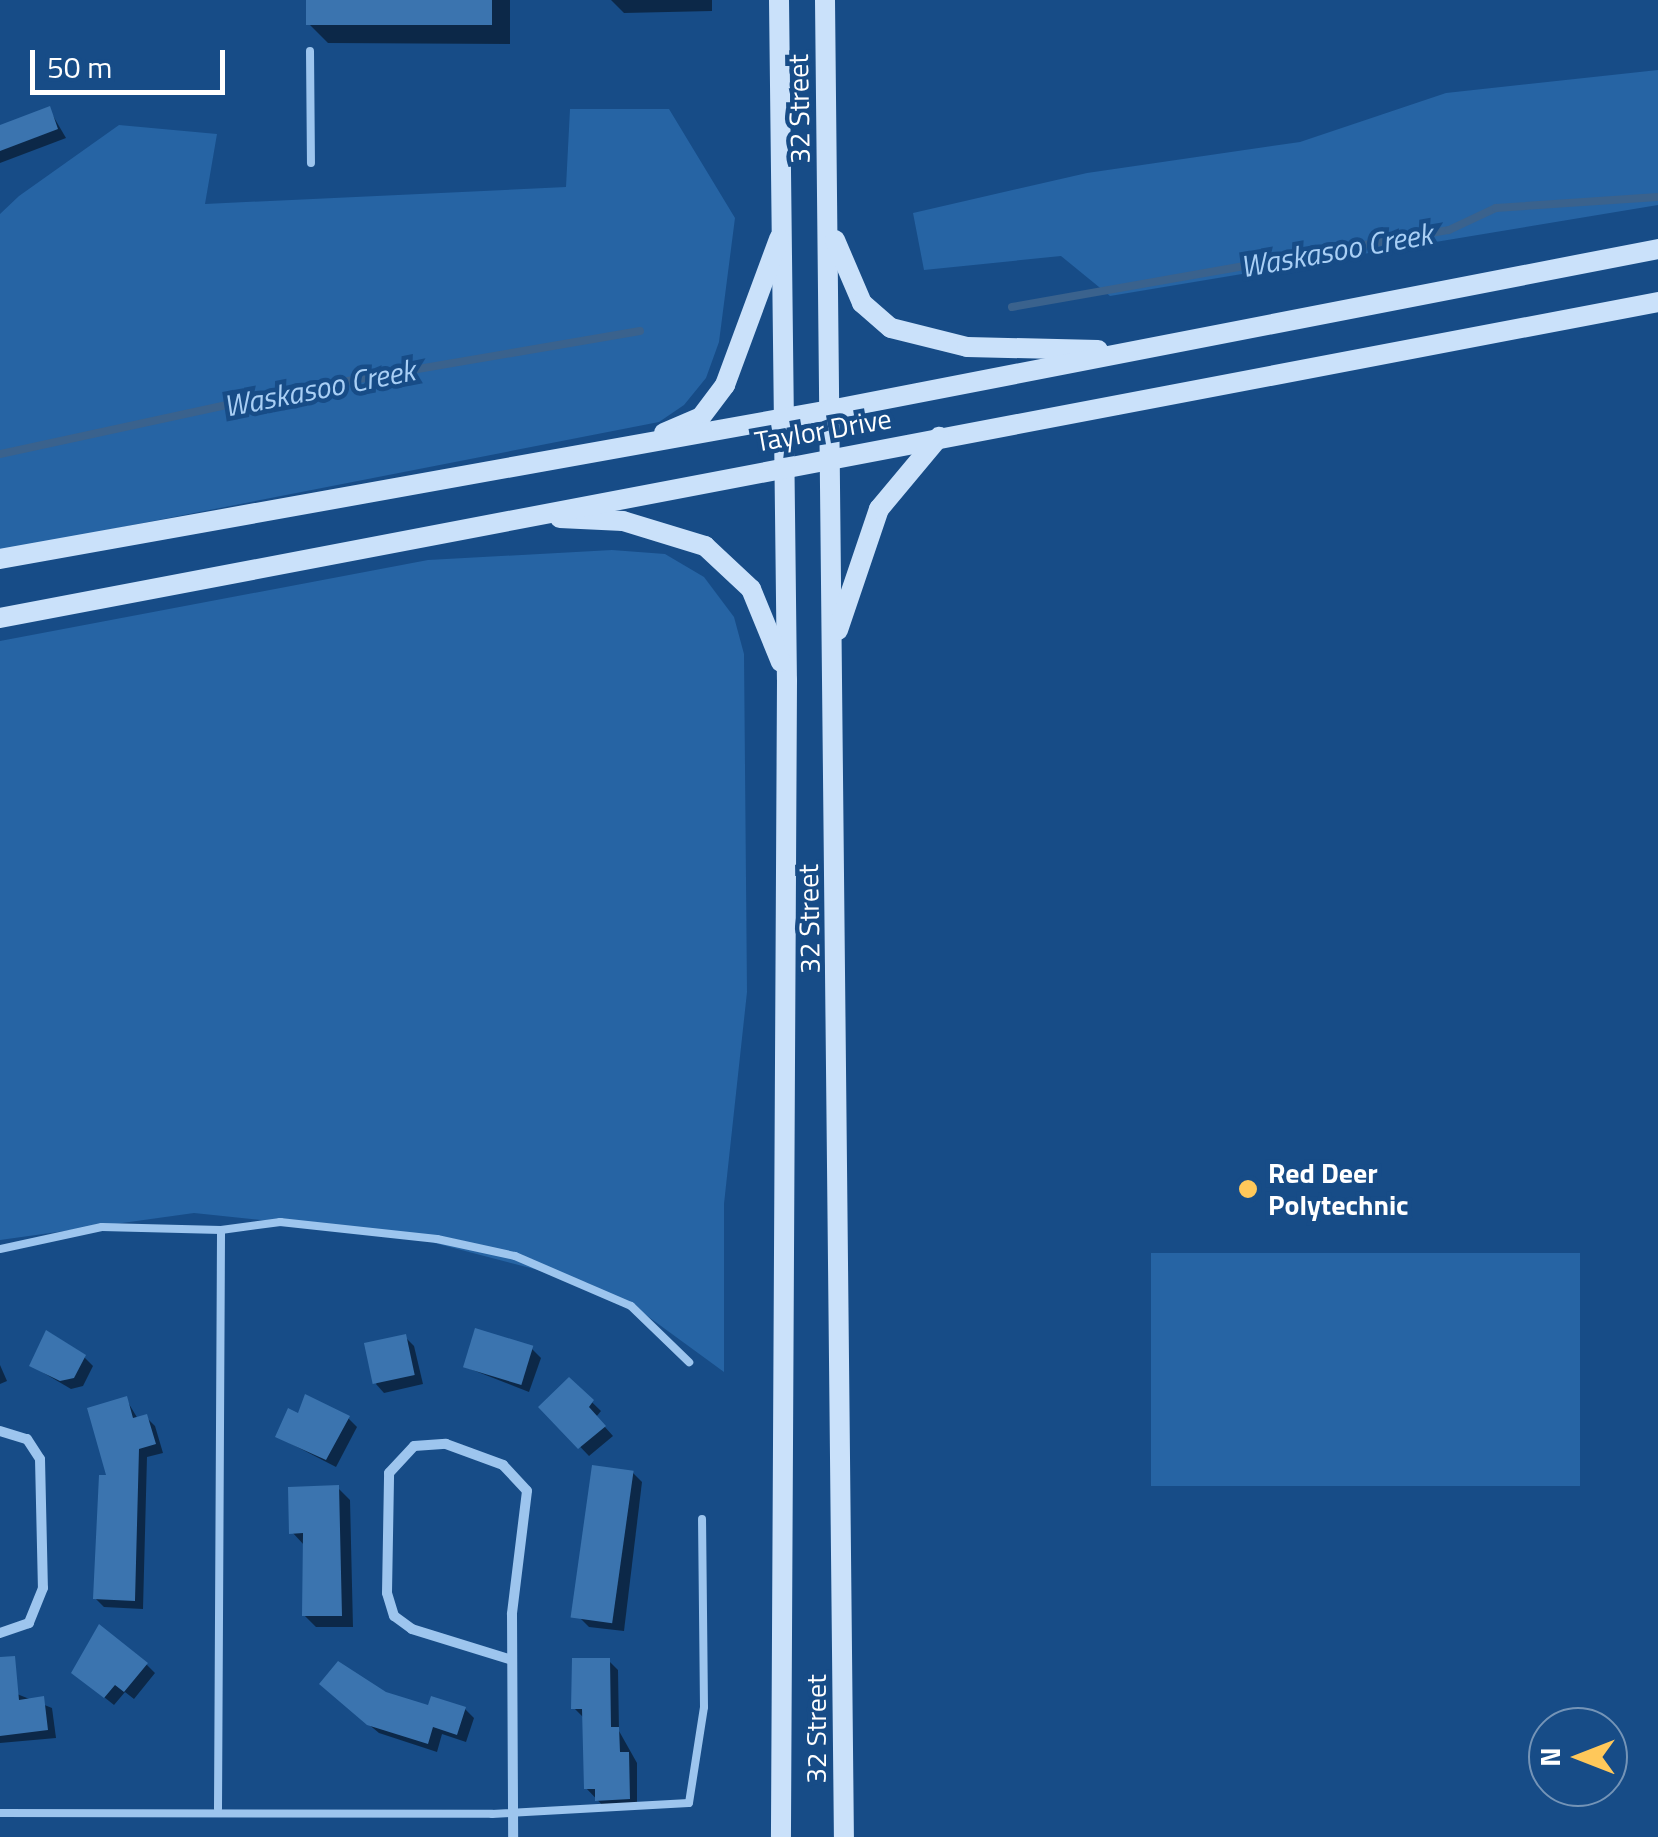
<!DOCTYPE html>
<html>
<head>
<meta charset="utf-8">
<style>
  body { margin:0 }
  #map { position:relative; width:1658px; height:1837px; overflow:hidden; background:#174c87; font-family:"Titillium Web",sans-serif }
  div>[style] { position:absolute }
  [style*='--x'] { left:calc(var(--x)*1px); top:calc(var(--y)*1px); width:calc(var(--w)*1px); rotate:calc(var(--a)*1deg) }
  .green>* { inset:0; background:#2664a4; transform-origin:0 0 }
  .shadow>* { inset:0; background:#0007 }
  .stream>* { height:8px; margin:-4px; padding:0 4px; transform-origin:4px; border-radius:4px; background:#3a628d }
  .building>* { inset:0; background:#3b74af; transform-origin:0 0 }
  .lane>* { height:8px; margin:-4px; padding:0 4px; transform-origin:4px; border-radius:4px; background:#9dc5ee }
  .street>* { height:10px; margin:-5px; padding:0 5px; transform-origin:5px; border-radius:5px; background:#9dc5ee }
  .secondary>* { height:20px; margin:-10px; padding:0 10px; transform-origin:10px; border-radius:10px; background:#cae1fa }
  .dots>* { width:28px; height:28px; translate:-50% -50%; box-sizing:border-box; border:5px solid #174c87; border-radius:50% }
  span { translate:-50% -50%; white-space:nowrap; text-align:center; line-height:1.15; -webkit-text-stroke:9px #174c87; paint-order:stroke }
  .street-label { font-size:28px; color:#fff }
  .poi-label { font-size:28px; color:#fff; font-weight:700 }
  .left { translate:0 -50%; text-align:left }
  .water-label { font-size:30px; color:#a9cff5; font-style:italic }
  .north { position:absolute; left:1528px; top:1707px; width:100px; height:100px; box-sizing:border-box; background:#174c87; border:2px solid #7494b7; border-radius:50%; rotate:270deg; font-size:28px; font-weight:700; line-height:40px; text-align:center; color:#fff }
  .north::after { content:''; display:block; margin:auto; width:35px; height:45px; background:#ffc85a; clip-path:polygon(50% 0,100% 100%,50% 72%,0 100%) }
  .scale { position:absolute; left:30px; top:50px; width:195px; height:45px; box-sizing:border-box; border:5px solid #fff; border-top:0; padding-left:12px; font-size:30px; line-height:35px; white-space:nowrap; color:#fff; -webkit-text-stroke:8px #174c87; paint-order:stroke }
</style>
</head>
<body>
<div id="map">
  <div class="green">
    <i style="clip-path:polygon(1658px 70px,1658px 205px,1110px 296px,1061px 256px,924px 270px,913px 213px,1087px 173px,1300px 142px,1446px 93px)"></i>
    <i style="clip-path:polygon(570px 109px,669px 109px,735px 218px,719px 342px,706px 378px,684px 405px,659px 422px,0 551px,0 214px,19px 196px,119px 125px,217px 134px,205px 204px,566px 187px)"></i>
    <i style="clip-path:polygon(612px 550px,665px 554px,704px 577px,734px 617px,744px 654px,747px 992px,724px 1204px,724px 1372px,635px 1307px,588px 1283px,404px 1235px,194px 1213px,0 1240px,0 641px,428px 560px)"></i>
    <i style="left:1151px;top:1253px;width:429px;height:233px"></i>
  </div>
  <div class="shadow">
    <i style="clip-path:polygon(309px 0,510px 0,510px 44px,328px 43px,309px 24px)"></i>
    <i style="clip-path:polygon(611px 0,712px 0,712px 11px,624px 13px)"></i>
    <i style="clip-path:polygon(49px 109px,66px 138px,0 163px,0 127px)"></i>
    <i style="clip-path:polygon(405px 1337px,414px 1346px,423px 1384px,384px 1393px,376px 1384px)"></i>
    <i style="clip-path:polygon(532px 1349px,541px 1358px,529px 1392px,465px 1367px)"></i>
    <i style="clip-path:polygon(84px 1357px,93px 1366px,83px 1386px,71px 1389px,32px 1366px)"></i>
    <i style="clip-path:polygon(0 1365px,7px 1381px,0 1384px)"></i>
    <i style="clip-path:polygon(569px 1380px,601px 1411px,596px 1417px,613px 1436px,589px 1456px,542px 1407px)"></i>
    <i style="clip-path:polygon(126px 1399px,138px 1419px,146px 1417px,155px 1426px,163px 1453px,147px 1457px,143px 1609px,104px 1607px,95px 1598px)"></i>
    <i style="clip-path:polygon(299px 1416px,348px 1418px,357px 1427px,336px 1467px,278px 1437px)"></i>
    <i style="clip-path:polygon(633px 1473px,642px 1482px,624px 1631px,589px 1627px,580px 1618px)"></i>
    <i style="clip-path:polygon(338px 1488px,350px 1500px,353px 1627px,316px 1627px,304px 1615px,304px 1545px,292px 1532px)"></i>
    <i style="clip-path:polygon(609px 1661px,618px 1670px,619px 1731px,637px 1763px,637px 1807px,606px 1809px,586px 1788px,583px 1717px,574px 1708px)"></i>
    <i style="clip-path:polygon(146px 1664px,155px 1673px,134px 1699px,125px 1692px,114px 1705px,84px 1681px)"></i>
    <i style="clip-path:polygon(331px 1693px,385px 1694px,430px 1709px,465px 1709px,474px 1718px,466px 1742px,442px 1734px,437px 1752px,379px 1733px)"></i>
    <i style="clip-path:polygon(17px 1694px,52px 1708px,56px 1738px,0 1743px,0 1699px)"></i>
  </div>
  <div class="stream">
    <i style="--x:1012;--y:307;--w:444;--a:-10"></i>
    <i style="--x:1449;--y:230;--w:52;--a:-25.1"></i>
    <i style="--x:1496;--y:208;--w:162;--a:-3.9"></i>
    <i style="--x:0;--y:454;--w:302;--a:-12.2"></i>
    <i style="--x:295;--y:390;--w:350;--a:-9.7"></i>
  </div>
  <div class="building">
    <i style="left:306px;top:0;width:186px;height:25px"></i>
    <i style="clip-path:polygon(50px 106px,58px 129px,0 151px,0 125px)"></i>
    <i style="left:475px;top:1328px;width:61px;height:41px;rotate:17deg"></i>
    <i style="clip-path:polygon(46px 1330px,86px 1355px,74px 1378px,60px 1381px,29px 1366px)"></i>
    <i style="left:406px;top:1334px;width:42px;height:43px;rotate:78deg"></i>
    <i style="clip-path:polygon(569px 1377px,594px 1400px,589px 1407px,606px 1426px,578px 1449px,538px 1407px)"></i>
    <i style="clip-path:polygon(305px 1394px,350px 1416px,326px 1460px,275px 1437px,288px 1408px,298px 1413px)"></i>
    <i style="clip-path:polygon(127px 1396px,133px 1418px,147px 1414px,156px 1444px,139px 1449px,135px 1601px,93px 1599px,99px 1475px,106px 1475px,87px 1408px)"></i>
    <i style="left:592px;top:1465px;width:42px;height:154px;rotate:8deg"></i>
    <i style="clip-path:polygon(339px 1485px,342px 1616px,302px 1616px,303px 1533px,289px 1534px,288px 1487px)"></i>
    <i style="clip-path:polygon(99px 1624px,148px 1663px,124px 1692px,115px 1685px,104px 1698px,71px 1673px)"></i>
    <i style="clip-path:polygon(15px 1656px,19px 1700px,44px 1696px,48px 1730px,0 1736px,0 1657px)"></i>
    <i style="clip-path:polygon(572px 1658px,610px 1658px,611px 1727px,619px 1727px,620px 1752px,629px 1752px,630px 1799px,595px 1801px,595px 1789px,584px 1789px,582px 1709px,571px 1709px)"></i>
    <i style="clip-path:polygon(338px 1661px,386px 1692px,428px 1705px,431px 1696px,466px 1707px,457px 1735px,433px 1727px,428px 1744px,367px 1725px,319px 1684px)"></i>
  </div>
  <div class="lane">
    <i style="--x:310;--y:51;--w:112;--a:89.5"></i>
    <i style="--x:0;--y:1249;--w:104;--a:-12.2"></i>
    <i style="--x:102;--y:1227;--w:119;--a:1.4"></i>
    <i style="--x:221;--y:1230;--w:60;--a:-7.7"></i>
    <i style="--x:280;--y:1222;--w:158;--a:6.2"></i>
    <i style="--x:437;--y:1239;--w:80;--a:12.3"></i>
    <i style="--x:515;--y:1256;--w:126;--a:23.3"></i>
    <i style="--x:631;--y:1306;--w:81;--a:44"></i>
    <i style="--x:218;--y:1809;--w:579;--a:-89.7"></i>
    <i style="--x:0;--y:1813;--w:492;--a:0.1"></i>
    <i style="--x:492;--y:1814;--w:197;--a:-3.2"></i>
    <i style="--x:689;--y:1803;--w:97;--a:-81.1"></i>
    <i style="--x:704;--y:1707;--w:188;--a:-90.6"></i>
  </div>
  <div class="street">
    <i style="--x:0;--y:1431;--w:28;--a:17"></i>
    <i style="--x:27;--y:1439;--w:24;--a:57"></i>
    <i style="--x:40;--y:1459;--w:129;--a:88.7"></i>
    <i style="--x:43;--y:1588;--w:38;--a:112"></i>
    <i style="--x:29;--y:1623;--w:31;--a:161"></i>
    <i style="--x:512;--y:1660;--w:105;--a:-162.8"></i>
    <i style="--x:412;--y:1629;--w:22;--a:-144"></i>
    <i style="--x:394;--y:1616;--w:24;--a:-107"></i>
    <i style="--x:387;--y:1593;--w:120;--a:-89"></i>
    <i style="--x:389;--y:1473;--w:37;--a:-47"></i>
    <i style="--x:414;--y:1446;--w:32;--a:-4"></i>
    <i style="--x:446;--y:1444;--w:61;--a:20.2"></i>
    <i style="--x:503;--y:1465;--w:35;--a:47"></i>
    <i style="--x:527;--y:1491;--w:124;--a:97"></i>
    <i style="--x:512;--y:1614;--w:223;--a:89.7"></i>
  </div>
  <div class="secondary">
    <i style="--x:779;--y:0;--w:680;--a:89.33"></i>
    <i style="--x:787;--y:680;--w:1157;--a:90.3"></i>
    <i style="--x:825;--y:0;--w:1837;--a:89.41"></i>
    <i style="--x:835;--y:240;--w:69;--a:66.8"></i>
    <i style="--x:862;--y:303;--w:38;--a:41"></i>
    <i style="--x:891;--y:328;--w:78;--a:14"></i>
    <i style="--x:967;--y:347;--w:131;--a:1.3"></i>
    <i style="--x:664;--y:433;--w:40;--a:-23.4"></i>
    <i style="--x:701;--y:417;--w:40;--a:-53"></i>
    <i style="--x:725;--y:385;--w:156;--a:-69.7"></i>
    <i style="--x:560;--y:518;--w:63;--a:2.7"></i>
    <i style="--x:623;--y:521;--w:86;--a:17"></i>
    <i style="--x:705;--y:546;--w:63;--a:43.1"></i>
    <i style="--x:751;--y:589;--w:79;--a:67.7"></i>
    <i style="--x:0;--y:559;--w:843;--a:-10.18"></i>
    <i style="--x:830;--y:410;--w:844;--a:-11"></i>
    <i style="--x:0;--y:618;--w:1688;--a:-10.79"></i>
    <i style="--x:838;--y:630;--w:128;--a:-71.3"></i>
    <i style="--x:879;--y:509;--w:94;--a:-50.2"></i>
  </div>
  <div class="dots">
    <i style="left:1248px;top:1189px;background:#ffc85a"></i>
  </div>
  <div class="street-label">
    <span style="left:799px;top:109px;rotate:-91deg">32 Street</span>
    <span style="left:823px;top:430px;rotate:-10deg">Taylor Drive</span>
    <span style="left:809px;top:919px;rotate:-91deg">32 Street</span>
    <span style="left:816px;top:1729px;rotate:-90deg">32 Street</span>
  </div>
  <div class="poi-label">
    <span class="left" style="left:1268px;top:1189px">Red Deer<br>Polytechnic</span>
  </div>
  <div class="water-label">
    <span style="left:1336px;top:250px;rotate:-10deg">Waskasoo Creek</span>
    <span style="left:319px;top:388px;rotate:-11deg">Waskasoo Creek</span>
  </div>
  <div class="north">N</div>
  <div class="scale">50 m</div>
</div>
</body>
</html>
